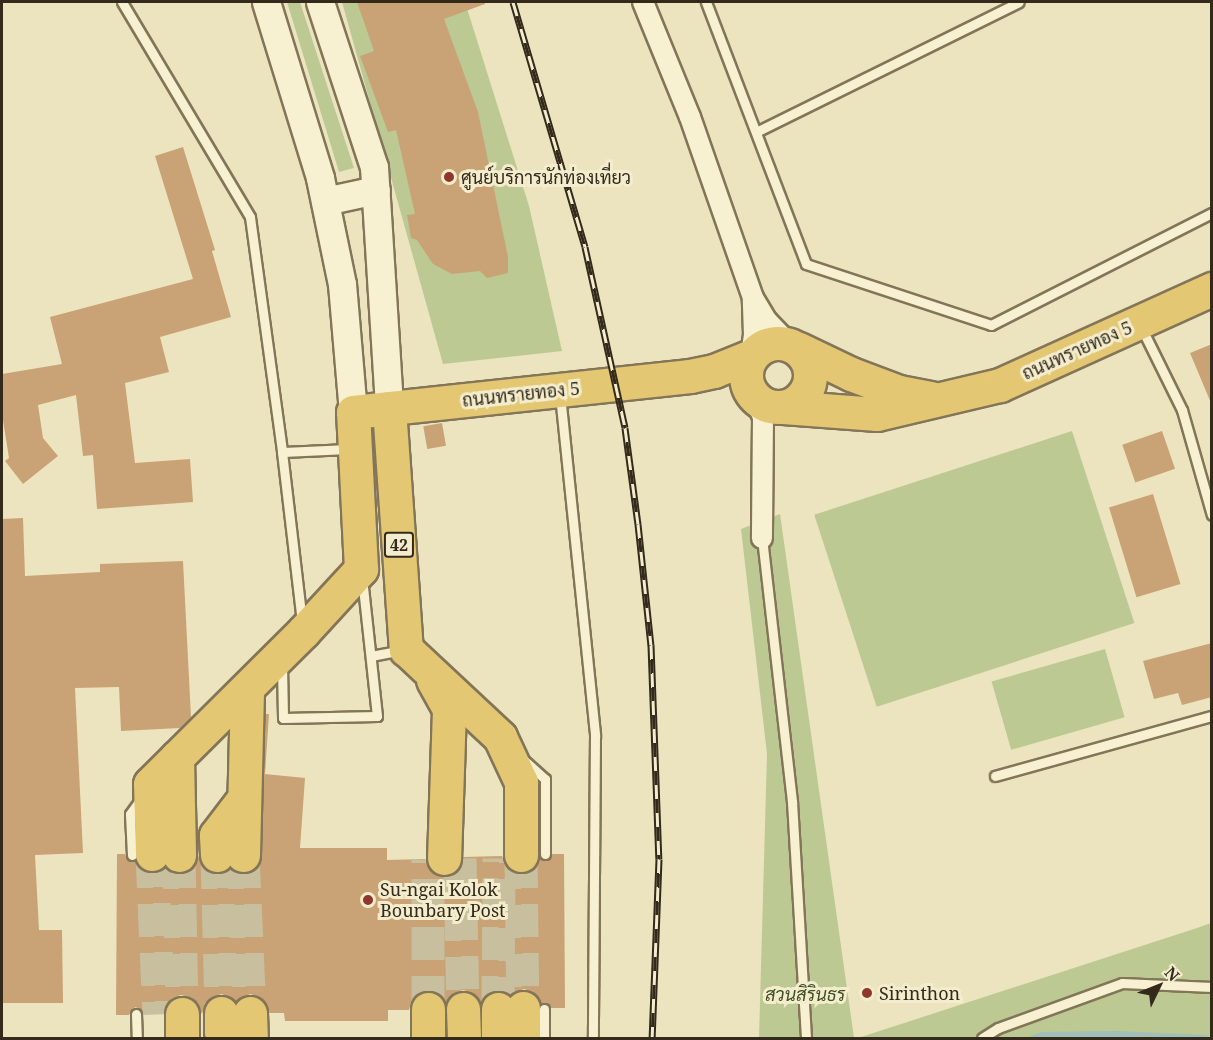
<!DOCTYPE html>
<html>
<head>
<meta charset="utf-8">
<style>
  body { margin:0 }
  #map { position:relative; width:1213px; height:1040px; overflow:hidden; background:#ece4be; font-family:"Noto Serif",Sarabun,serif }
  div>[style] { position:absolute }
  [style*='--x'] { left:calc(var(--x)*1px); top:calc(var(--y)*1px); width:calc(var(--w)*1px); rotate:calc(var(--a)*1deg) }
  .green>* { inset:0; background:#bcc993; transform-origin:0 0 }
  .water>* { inset:0; background:#a1beb9 }
  .building>* { inset:0; background:#c9a375; transform-origin:0 0 }
  .trunk-tunnel>* { height:33px; margin-top:-16.5px; transform-origin:0; background:repeating-linear-gradient(90deg,#c7bf9e 0 33px,transparent 0 49px) }
  .roads { filter:drop-shadow(2px 0 #837558) drop-shadow(-2px 0 #837558) drop-shadow(0 2px #837558) drop-shadow(0 -2px #837558) }
  .service>* { height:9px; margin:-4.5px; padding:0 4.5px; transform-origin:4.5px; border-radius:4.5px; background:#f7f1d1 }
  .minor>* { height:20px; margin:-10px; padding:0 10px; transform-origin:10px; border-radius:10px; background:#f7f1d1 }
  .secondary>* { height:27px; margin:-13.5px; padding:0 13.5px; transform-origin:13.5px; border-radius:13.5px; background:#f7f1d1 }
  .trunk>* { height:33px; margin:-16.5px; padding:0 16.5px; transform-origin:16.5px; border-radius:16.5px; background:#e4c773 }
  .trunk>.ring { margin:-16.5px; padding:0; box-sizing:content-box; background:none; border:33px solid #e4c773; border-radius:50% }
  .rail>* { height:7px; margin-top:-3.5px; transform-origin:0; background:repeating-linear-gradient(90deg,#f4edcd 0 14px,#332a1c 0 28px); box-sizing:border-box; border-block:2px solid #332a1c }
  .dots>* { width:16px; height:16px; translate:-50% -50%; box-sizing:border-box; border:3px solid #f4edcd; border-radius:50% }
  span { translate:-50% -50%; white-space:nowrap; text-align:center; line-height:1.15; -webkit-text-stroke:6px #f4edcd; paint-order:stroke }
  .shield-label span { padding:2px 4px; background:#f4edcd; border:2px solid; border-radius:4px; -webkit-text-stroke-width:0 }
  .shield-label { font-size:16px; color:#332a1c; font-weight:700 }
  .poi-label { font-size:18px; color:#332a1c }
  .left { translate:0 -50%; text-align:left }
  .street-label { font-size:18px; color:#332a1c }
  .park-label { font-size:18px; color:#3e4f23; font-style:italic }
  .frame { position:absolute; inset:0; border:3px solid #332a1c; pointer-events:none }
  .north { position:absolute; left:1129px; top:956px; width:60px; height:60px; -webkit-text-stroke:4px #f4edcd; paint-order:stroke; rotate:47deg; font-size:16px; font-weight:700; line-height:24px; text-align:center; color:#332a1c }
  .north::after { content:''; display:block; margin:auto; width:21px; height:27px; background:#332a1c; clip-path:polygon(50% 0,100% 100%,50% 72%,0 100%) }
</style>
</head>
<body>
<div id="map">
  <div class="green">
    <i style="clip-path:polygon(287px 2px,300px 2px,354px 168px,339px 172px)"></i>
    <i style="clip-path:polygon(342px 2px,465px 2px,529px 206px,562px 351px,443px 364px)"></i>
    <i style="left:1072px;top:431px;width:202px;height:271px;rotate:72deg"></i>
    <i style="clip-path:polygon(780px 514px,854px 1038px,759px 1038px,767px 754px,741px 529px)"></i>
    <i style="left:1105px;top:649px;width:71px;height:118px;rotate:74deg"></i>
    <i style="clip-path:polygon(1211px 923px,1211px 1038px,858px 1038px,1197px 928px)"></i>
  </div>
  <div class="water">
    <i style="clip-path:polygon(1118px 1031px,1206px 1035px,1211px 1038px,1026px 1038px,1041px 1032px)"></i>
  </div>
  <div class="building">
    <i style="clip-path:polygon(357px 2px,485px 2px,485px 4px,444px 19px,478px 112px,508px 257px,508px 273px,487px 278px,480px 271px,452px 274px,433px 264px,417px 240px,411px 238px,407px 215px,415px 214px,396px 130px,388px 132px,360px 56px,374px 51px)"></i>
    <i style="clip-path:polygon(183px 147px,215px 250px,212px 251px,231px 317px,160px 337px,169px 372px,125px 383px,135px 463px,190px 459px,193px 502px,97px 509px,93px 455px,83px 456px,76px 395px,38px 405px,43px 438px,58px 456px,23px 484px,5px 461px,9px 458px,2px 414px,2px 374px,62px 364px,50px 317px,193px 279px,155px 156px)"></i>
    <i style="clip-path:polygon(1212px 344px,1212px 403px,1211px 403px,1190px 353px)"></i>
    <i style="left:442px;top:423px;width:23px;height:19px;rotate:80deg"></i>
    <i style="left:1162px;top:431px;width:40px;height:42px;rotate:71deg"></i>
    <i style="left:1153px;top:494px;width:94px;height:46px;rotate:73deg"></i>
    <i style="clip-path:polygon(23px 518px,25px 576px,100px 572px,100px 564px,183px 561px,191px 717px,180px 728px,121px 731px,119px 687px,75px 688px,83px 853px,35px 855px,39px 930px,62px 930px,63px 1003px,2px 1003px,2px 519px)"></i>
    <i style="clip-path:polygon(1212px 643px,1212px 697px,1182px 705px,1178px 693px,1154px 699px,1143px 661px)"></i>
    <i style="clip-path:polygon(265px 714px,269px 714px,265px 774px,305px 778px,300px 848px,387px 848px,387px 860px,425px 859px,428px 867px,434px 874px,444px 877px,452px 875px,460px 868px,463px 857px,502px 856px,505px 864px,511px 871px,522px 874px,531px 871px,539px 857px,546px 861px,552px 854px,564px 854px,565px 1008px,551px 1008px,547px 1003px,541px 1003px,533px 992px,524px 989px,510px 995px,499px 990px,489px 993px,480px 1004px,471px 992px,463px 990px,454px 993px,445px 1004px,438px 993px,427px 990px,418px 993px,412px 999px,409px 1010px,388px 1010px,388px 1021px,285px 1021px,284px 1013px,269px 1013px,265px 1003px,259px 997px,250px 994px,236px 1002px,222px 994px,212px 997px,205px 1003px,202px 1014px,192px 998px,181px 995px,172px 998px,166px 1004px,163px 1014px,143px 1014px,136px 1007px,132px 1009px,129px 1015px,116px 1015px,117px 854px,125px 854px,128px 861px,135px 861px,143px 870px,152px 873px,165px 867px,179px 874px,188px 871px,195px 865px,198px 855px,202px 866px,209px 872px,219px 874px,230px 868px,242px 874px,252px 871px,259px 864px,262px 855px)"></i>
  </div>
  <div class="trunk-tunnel">
    <i style="--x:152;--y:854;--w:160;--a:87.5"></i>
    <i style="--x:179;--y:855;--w:159;--a:88.9"></i>
    <i style="--x:217;--y:855;--w:158;--a:88.5"></i>
    <i style="--x:243;--y:855;--w:158;--a:87.5"></i>
    <i style="--x:521;--y:855;--w:153;--a:89.3"></i>
    <i style="--x:460;--y:858;--w:151;--a:88.9"></i>
    <i style="--x:428;--y:1009;--w:150;--a:-90"></i>
    <i style="--x:498;--y:1009;--w:151;--a:-89.6"></i>
  </div>
  <div class="roads">
    <div class="service">
      <i style="--x:122;--y:2;--w:250;--a:59.2"></i>
      <i style="--x:250;--y:217;--w:237;--a:82.2"></i>
      <i style="--x:282;--y:452;--w:170;--a:83.3"></i>
      <i style="--x:706;--y:2;--w:280;--a:69.1"></i>
      <i style="--x:806;--y:264;--w:195;--a:18.2"></i>
      <i style="--x:991;--y:325;--w:248;--a:-26.9"></i>
      <i style="--x:756;--y:132;--w:293;--a:-26.3"></i>
      <i style="--x:1141;--y:327;--w:93;--a:63.7"></i>
      <i style="--x:1182;--y:410;--w:109;--a:74.1"></i>
      <i style="--x:560;--y:395;--w:342;--a:84.1"></i>
      <i style="--x:595;--y:735;--w:303;--a:90.4"></i>
      <i style="--x:282;--y:452;--w:67;--a:-2.6"></i>
      <i style="--x:762;--y:538;--w:266;--a:83.5"></i>
      <i style="--x:792;--y:802;--w:236;--a:86.6"></i>
      <i style="--x:371;--y:656;--w:31;--a:-11"></i>
      <i style="--x:282;--y:665;--w:53;--a:88.9"></i>
      <i style="--x:283;--y:718;--w:94;--a:-1.2"></i>
      <i style="--x:377;--y:716;--w:138;--a:-96.2"></i>
      <i style="--x:525;--y:761;--w:27;--a:42"></i>
      <i style="--x:545;--y:779;--w:75;--a:90"></i>
      <i style="--x:995;--y:776;--w:225;--a:-15.5"></i>
      <i style="--x:132;--y:855;--w:41;--a:-92.8"></i>
      <i style="--x:130;--y:814;--w:17;--a:-54"></i>
      <i style="--x:136;--y:1014;--w:24;--a:88"></i>
      <i style="--x:544;--y:1038;--w:29;--a:-90"></i>
      <i style="--x:982;--y:1038;--w:19;--a:-32"></i>
      <i style="--x:998;--y:1028;--w:132;--a:-19.9"></i>
      <i style="--x:1122;--y:983;--w:90;--a:2.5"></i>
    </div>
    <div class="minor">
      <i style="--x:643;--y:2;--w:124;--a:67.8"></i>
      <i style="--x:690;--y:117;--w:192;--a:70.8"></i>
      <i style="--x:753;--y:298;--w:27;--a:59"></i>
      <i style="--x:767;--y:321;--w:32;--a:46"></i>
      <i style="--x:751;--y:356;--w:21;--a:-82"></i>
      <i style="--x:754;--y:335;--w:35;--a:-92"></i>
      <i style="--x:754;--y:396;--w:23;--a:67"></i>
      <i style="--x:763;--y:417;--w:121;--a:90.5"></i>
    </div>
    <div class="secondary">
      <i style="--x:266;--y:2;--w:184;--a:72.9"></i>
      <i style="--x:320;--y:178;--w:108;--a:78.3"></i>
      <i style="--x:342;--y:284;--w:128;--a:85.1"></i>
      <i style="--x:320;--y:2;--w:174;--a:71.9"></i>
      <i style="--x:374;--y:167;--w:241;--a:86.4"></i>
      <i style="--x:325;--y:201;--w:52;--a:-12.2"></i>
    </div>
    <div class="trunk">
      <i class="ring" style="left:746px;top:343px;width:31px;height:31px"></i>
      <i style="--x:799;--y:349;--w:58;--a:25.7"></i>
      <i style="--x:851;--y:374;--w:51;--a:20.6"></i>
      <i style="--x:899;--y:392;--w:33;--a:11"></i>
      <i style="--x:783;--y:407;--w:94;--a:4.3"></i>
      <i style="--x:877;--y:414;--w:126;--a:-13.3"></i>
      <i style="--x:1000;--y:385;--w:233;--a:-24.4"></i>
      <i style="--x:389;--y:408;--w:242;--a:86"></i>
      <i style="--x:406;--y:649;--w:129;--a:43.1"></i>
      <i style="--x:500;--y:737;--w:50;--a:65"></i>
      <i style="--x:521;--y:782;--w:73;--a:90"></i>
      <i style="--x:433;--y:680;--w:33;--a:61"></i>
      <i style="--x:449;--y:709;--w:149;--a:91.9"></i>
      <i style="--x:177;--y:757;--w:98;--a:88.8"></i>
      <i style="--x:152;--y:854;--w:70;--a:-91.6"></i>
      <i style="--x:150;--y:784;--w:216;--a:-44.8"></i>
      <i style="--x:303;--y:632;--w:86;--a:-47.4"></i>
      <i style="--x:361;--y:569;--w:157;--a:-92.9"></i>
      <i style="--x:353;--y:412;--w:339;--a:-6.1"></i>
      <i style="--x:690;--y:376;--w:25;--a:-12"></i>
      <i style="--x:714;--y:371;--w:40;--a:-22"></i>
      <i style="--x:217;--y:855;--w:20;--a:-93"></i>
      <i style="--x:216;--y:835;--w:43;--a:-52.6"></i>
      <i style="--x:243;--y:855;--w:167;--a:-88.6"></i>
      <i style="--x:523;--y:1008;--w:30;--a:90"></i>
      <i style="--x:428;--y:1009;--w:29;--a:90"></i>
      <i style="--x:463;--y:1009;--w:29;--a:88"></i>
      <i style="--x:498;--y:1009;--w:29;--a:90"></i>
      <i style="--x:221;--y:1013;--w:18;--a:90"></i>
      <i style="--x:221;--y:1031;--w:8;--a:60"></i>
      <i style="--x:250;--y:1013;--w:25;--a:88"></i>
      <i style="--x:182;--y:1014;--w:24;--a:90"></i>
    </div>
  </div>
  <div class="rail">
    <i style="--x:513;--y:2;--w:255;--a:73.6"></i>
    <i style="--x:585;--y:247;--w:185;--a:77.5"></i>
    <i style="--x:625;--y:428;--w:97;--a:82.3"></i>
    <i style="--x:638;--y:524;--w:122;--a:83.9"></i>
    <i style="--x:651;--y:645;--w:214;--a:87.9"></i>
    <i style="--x:659;--y:859;--w:179;--a:92.2"></i>
  </div>
  <div class="dots">
    <i style="left:449px;top:177px;background:#90362a"></i>
    <i style="left:368px;top:900px;background:#90362a"></i>
    <i style="left:867px;top:993px;background:#90362a"></i>
  </div>
  <div class="shield-label">
    <span style="left:399px;top:545px">42</span>
  </div>
  <div class="poi-label">
    <span class="left" style="left:461px;top:177px">ศูนย์บริการนักท่องเที่ยว</span>
    <span class="left" style="left:380px;top:900px">Su-ngai Kolok<br>Bounbary Post</span>
    <span class="left" style="left:879px;top:993px">Sirinthon</span>
  </div>
  <div class="street-label">
    <span style="left:1077px;top:350px;rotate:-24deg">ถนนทรายทอง 5</span>
    <span style="left:521px;top:394px;rotate:-6deg">ถนนทรายทอง 5</span>
  </div>
  <div class="park-label">
    <span style="left:805px;top:994px">สวนสิรินธร</span>
  </div>
  <div class="frame"></div>
  <div class="north">N</div>
</div>
</body>
</html>
